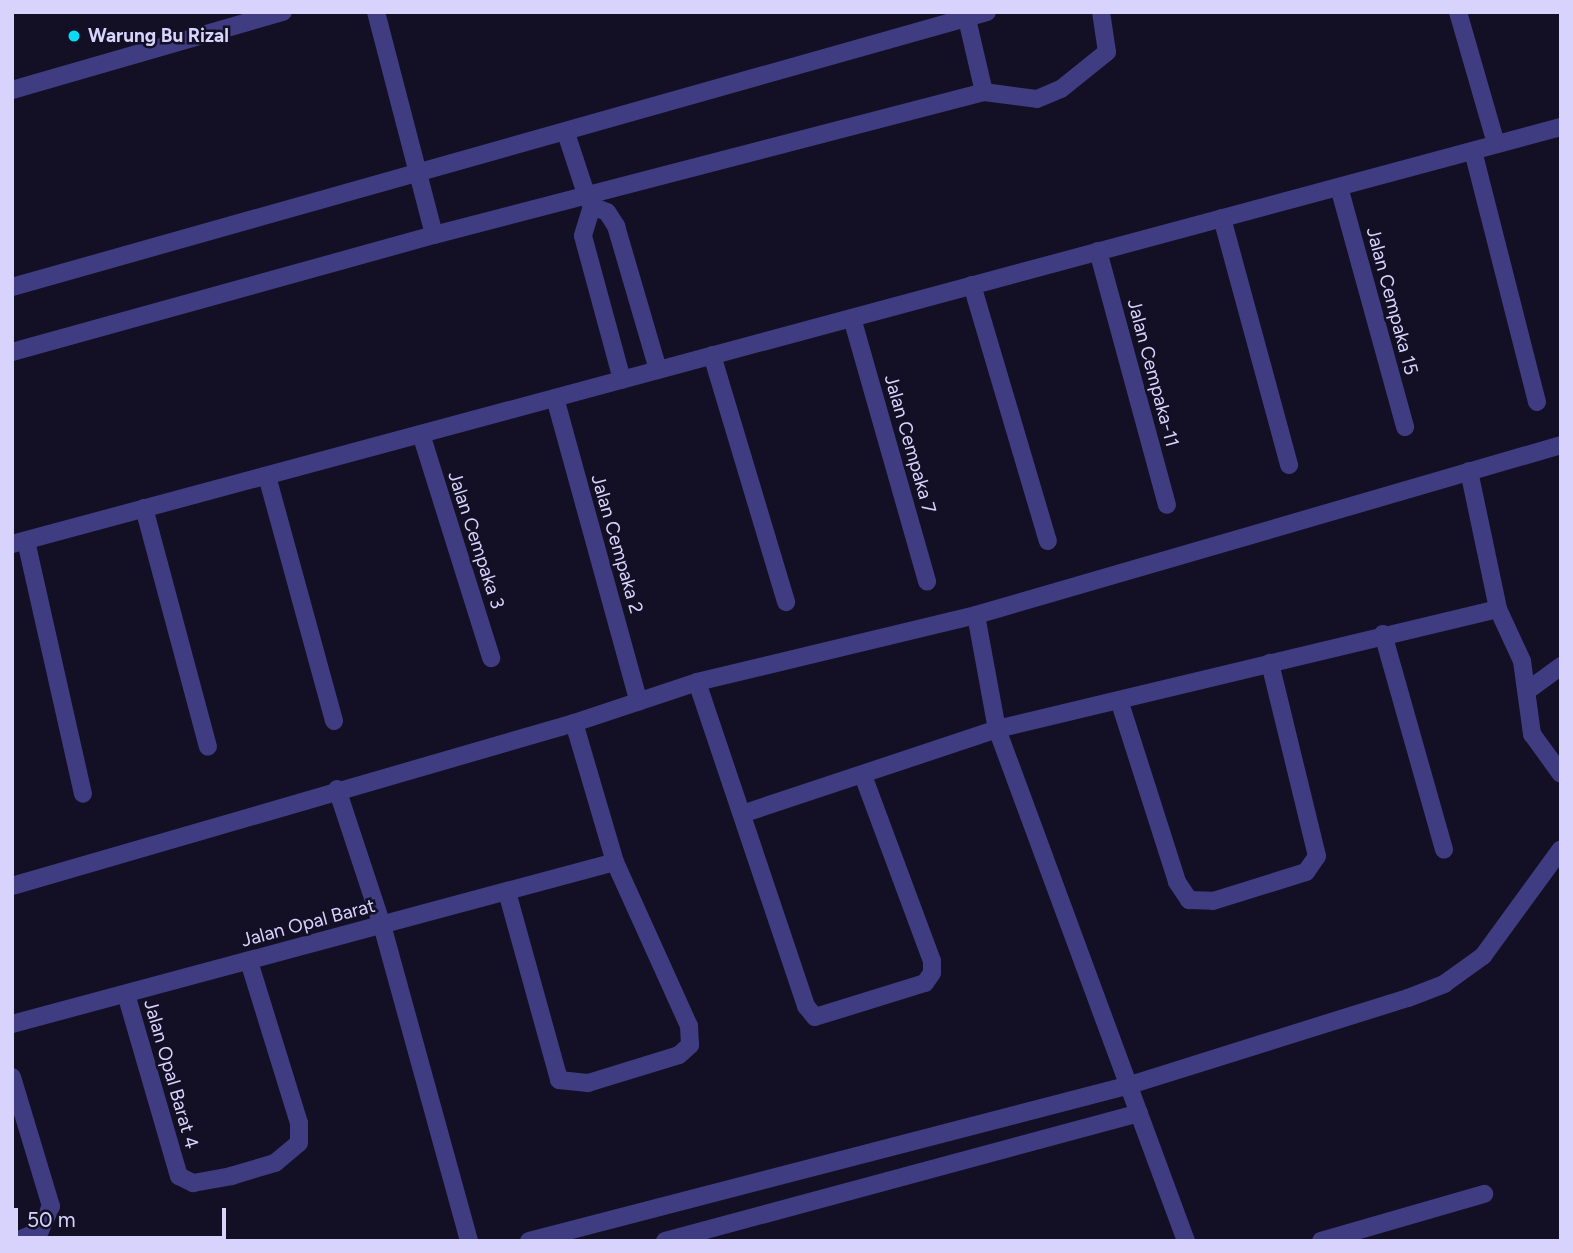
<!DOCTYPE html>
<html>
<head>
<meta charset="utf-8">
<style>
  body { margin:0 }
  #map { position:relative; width:1573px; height:1253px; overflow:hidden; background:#130f24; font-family:Figtree,sans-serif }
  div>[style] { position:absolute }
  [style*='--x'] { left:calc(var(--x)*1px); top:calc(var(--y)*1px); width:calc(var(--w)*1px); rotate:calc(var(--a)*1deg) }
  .minor>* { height:18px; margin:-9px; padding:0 9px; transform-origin:9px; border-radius:9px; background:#3f3c81 }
  .dots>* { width:19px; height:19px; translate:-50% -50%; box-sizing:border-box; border:4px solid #130f24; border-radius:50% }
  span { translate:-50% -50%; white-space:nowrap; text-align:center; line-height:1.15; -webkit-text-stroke:5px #130f24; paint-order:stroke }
  .poi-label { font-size:19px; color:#d8d3fd; font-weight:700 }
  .left { translate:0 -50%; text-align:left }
  .street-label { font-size:19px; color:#d8d3fd }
  .frame { position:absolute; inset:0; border:14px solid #d8d3fd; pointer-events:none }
  .scale { position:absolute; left:14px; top:1208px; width:212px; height:32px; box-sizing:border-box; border:4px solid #d8d3fd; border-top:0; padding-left:9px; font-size:21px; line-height:24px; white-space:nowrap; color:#d8d3fd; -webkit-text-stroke:5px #130f24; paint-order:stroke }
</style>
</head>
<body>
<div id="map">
  <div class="minor">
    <i style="--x:376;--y:12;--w:230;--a:75.4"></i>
    <i style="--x:1458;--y:12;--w:137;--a:73.9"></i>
    <i style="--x:12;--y:90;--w:282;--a:-16.1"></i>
    <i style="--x:984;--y:92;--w:53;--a:7.5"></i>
    <i style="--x:1037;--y:99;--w:26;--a:-23"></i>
    <i style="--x:1061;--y:89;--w:59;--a:-38.8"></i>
    <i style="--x:1107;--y:52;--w:40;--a:-98.5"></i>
    <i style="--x:566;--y:133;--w:67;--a:71.8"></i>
    <i style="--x:587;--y:197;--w:10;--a:61"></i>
    <i style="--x:592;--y:206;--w:16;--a:22"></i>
    <i style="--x:607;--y:212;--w:17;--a:57"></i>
    <i style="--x:616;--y:226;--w:150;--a:73.7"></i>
    <i style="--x:1473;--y:151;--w:259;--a:75.7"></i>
    <i style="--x:1339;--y:187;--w:249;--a:74.6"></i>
    <i style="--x:592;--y:206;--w:31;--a:107"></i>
    <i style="--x:583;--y:236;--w:149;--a:74.8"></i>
    <i style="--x:1222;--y:218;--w:256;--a:74.8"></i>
    <i style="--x:1098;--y:251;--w:263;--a:74.8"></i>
    <i style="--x:972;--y:285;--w:267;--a:73.5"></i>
    <i style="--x:12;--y:287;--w:1013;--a:-15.75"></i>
    <i style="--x:852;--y:318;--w:274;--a:74.1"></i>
    <i style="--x:12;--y:352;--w:438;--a:-15.5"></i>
    <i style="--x:434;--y:235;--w:568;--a:-14.57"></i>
    <i style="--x:984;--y:92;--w:75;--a:-103.1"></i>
    <i style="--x:712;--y:355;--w:258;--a:73.3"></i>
    <i style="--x:555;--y:398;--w:315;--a:74.6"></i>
    <i style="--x:421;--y:434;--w:235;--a:72.6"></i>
    <i style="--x:1469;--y:471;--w:141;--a:78.1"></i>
    <i style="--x:1498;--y:609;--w:57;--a:65.2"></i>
    <i style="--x:1522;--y:661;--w:74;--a:82.2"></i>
    <i style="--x:1532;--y:734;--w:49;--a:54.1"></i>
    <i style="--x:267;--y:476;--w:254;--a:74.7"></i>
    <i style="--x:144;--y:508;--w:247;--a:75"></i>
    <i style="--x:26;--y:541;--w:259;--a:77.3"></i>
    <i style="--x:12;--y:544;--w:1604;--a:-15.07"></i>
    <i style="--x:976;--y:615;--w:116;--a:79.6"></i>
    <i style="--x:997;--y:729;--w:546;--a:69.74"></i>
    <i style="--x:1383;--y:634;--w:224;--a:74.2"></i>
    <i style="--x:697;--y:682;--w:342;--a:71.4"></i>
    <i style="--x:806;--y:1006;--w:14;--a:51"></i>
    <i style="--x:815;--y:1017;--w:115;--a:-17.2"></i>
    <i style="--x:925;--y:983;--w:12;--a:-55"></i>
    <i style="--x:932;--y:973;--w:12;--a:-90"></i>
    <i style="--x:932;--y:961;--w:198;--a:-110.4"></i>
    <i style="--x:1527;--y:691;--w:42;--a:-36.3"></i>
    <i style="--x:1120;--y:703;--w:188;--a:72.3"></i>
    <i style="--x:1177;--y:882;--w:22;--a:56"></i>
    <i style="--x:1189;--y:900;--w:24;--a:2"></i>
    <i style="--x:1213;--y:901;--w:97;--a:-17.3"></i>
    <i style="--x:1306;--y:872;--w:19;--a:-55"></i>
    <i style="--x:1317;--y:856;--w:199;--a:-103.7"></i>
    <i style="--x:337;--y:789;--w:143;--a:71.7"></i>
    <i style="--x:382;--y:925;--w:328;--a:74.6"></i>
    <i style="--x:745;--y:813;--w:266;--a:-18.4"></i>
    <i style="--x:997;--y:729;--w:515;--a:-13.47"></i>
    <i style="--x:12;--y:886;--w:585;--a:-16.17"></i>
    <i style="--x:574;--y:723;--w:130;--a:-18.4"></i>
    <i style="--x:697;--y:682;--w:287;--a:-13.5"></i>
    <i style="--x:976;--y:615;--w:609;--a:-16.2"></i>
    <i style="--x:507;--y:892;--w:195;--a:74.5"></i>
    <i style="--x:559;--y:1080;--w:29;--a:6"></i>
    <i style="--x:588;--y:1083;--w:95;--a:-17.1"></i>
    <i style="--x:679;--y:1055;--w:15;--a:-42"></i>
    <i style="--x:690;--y:1045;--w:19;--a:-93"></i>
    <i style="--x:689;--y:1026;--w:180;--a:-114.3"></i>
    <i style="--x:615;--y:862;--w:145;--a:-106.4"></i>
    <i style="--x:126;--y:994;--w:190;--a:73.8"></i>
    <i style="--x:179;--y:1176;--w:16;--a:27"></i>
    <i style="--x:193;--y:1183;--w:39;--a:-10"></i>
    <i style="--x:231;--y:1176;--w:46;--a:-16.5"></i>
    <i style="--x:275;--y:1163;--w:31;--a:-40"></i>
    <i style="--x:299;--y:1143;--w:20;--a:-90"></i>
    <i style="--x:299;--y:1123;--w:170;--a:-107.2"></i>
    <i style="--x:12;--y:1024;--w:624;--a:-15.04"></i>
    <i style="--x:12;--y:1077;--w:135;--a:73.2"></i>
    <i style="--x:51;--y:1206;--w:27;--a:114"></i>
    <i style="--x:40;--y:1231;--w:26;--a:157"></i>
    <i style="--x:529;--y:1241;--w:621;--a:-14.55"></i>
    <i style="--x:1130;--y:1085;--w:291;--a:-17.4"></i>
    <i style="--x:1408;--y:998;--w:39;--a:-21"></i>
    <i style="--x:1444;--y:984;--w:48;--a:-35.7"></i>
    <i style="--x:1483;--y:956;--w:132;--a:-53.9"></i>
    <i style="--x:665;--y:1241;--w:491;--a:-15.1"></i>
    <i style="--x:1321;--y:1241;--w:170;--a:-16.1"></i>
  </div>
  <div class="dots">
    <i style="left:74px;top:36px;background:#09dbf4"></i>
  </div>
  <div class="poi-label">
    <span class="left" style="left:88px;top:36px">Warung Bu Rizal</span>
  </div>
  <div class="street-label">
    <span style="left:1392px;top:301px;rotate:75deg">Jalan Cempaka 15</span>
    <span style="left:1153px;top:373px;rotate:75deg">Jalan Cempaka-11</span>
    <span style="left:910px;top:444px;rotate:74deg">Jalan Cempaka 7</span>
    <span style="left:476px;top:540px;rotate:72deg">Jalan Cempaka 3</span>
    <span style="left:617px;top:544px;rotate:74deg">Jalan Cempaka 2</span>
    <span style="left:308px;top:923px;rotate:-15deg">Jalan Opal Barat</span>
    <span style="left:171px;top:1074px;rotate:74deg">Jalan Opal Barat 4</span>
  </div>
  <div class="frame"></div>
  <div class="scale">50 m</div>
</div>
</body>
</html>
